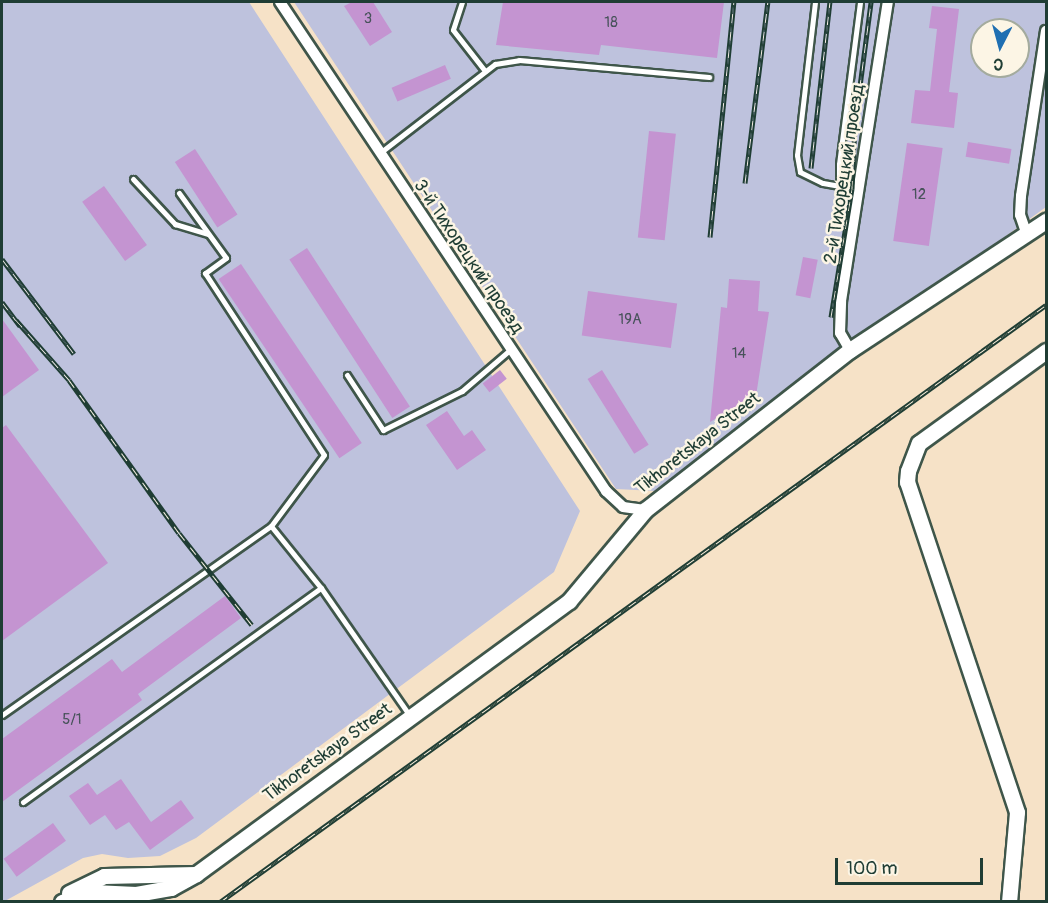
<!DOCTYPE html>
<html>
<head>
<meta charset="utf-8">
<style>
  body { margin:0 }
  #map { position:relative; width:1048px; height:903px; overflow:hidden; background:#f6e2c7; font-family:Pangolin,sans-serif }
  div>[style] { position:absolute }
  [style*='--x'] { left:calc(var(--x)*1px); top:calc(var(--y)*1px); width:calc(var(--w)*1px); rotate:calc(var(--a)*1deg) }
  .industrial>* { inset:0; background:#bec2dd }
  .building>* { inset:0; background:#c494d1; transform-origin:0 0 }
  .roads { filter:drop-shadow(2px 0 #3f564a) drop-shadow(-2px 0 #3f564a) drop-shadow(0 2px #3f564a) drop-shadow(0 -2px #3f564a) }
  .lane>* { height:5px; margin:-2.5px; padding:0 2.5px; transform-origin:2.5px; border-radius:2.5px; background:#fff }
  .street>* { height:10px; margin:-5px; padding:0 5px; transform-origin:5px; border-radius:5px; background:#fff }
  .secondary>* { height:15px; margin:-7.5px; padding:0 7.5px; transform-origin:7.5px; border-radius:7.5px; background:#fff }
  .rail>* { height:5px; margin-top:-2.5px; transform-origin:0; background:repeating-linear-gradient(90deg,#fcf5e5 0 9px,#1f3d34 0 18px); box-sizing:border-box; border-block:2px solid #1f3d34 }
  span { translate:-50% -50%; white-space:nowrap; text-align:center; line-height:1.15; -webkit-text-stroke:5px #fcf5e5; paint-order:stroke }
  .number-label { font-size:15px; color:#48535b }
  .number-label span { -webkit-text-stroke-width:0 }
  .street-label { font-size:18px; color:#1f3d34 }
  .frame { position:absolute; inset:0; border:3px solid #1f3d34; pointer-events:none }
  .north { position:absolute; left:970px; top:18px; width:60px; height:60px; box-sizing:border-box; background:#fcf5e5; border:2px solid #a4ab9e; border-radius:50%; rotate:186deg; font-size:16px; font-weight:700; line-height:24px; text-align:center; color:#1f3d34 }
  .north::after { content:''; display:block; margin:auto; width:21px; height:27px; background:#1f6fb2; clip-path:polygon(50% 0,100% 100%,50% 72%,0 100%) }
  .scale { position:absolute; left:835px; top:858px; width:148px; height:27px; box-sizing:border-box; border:3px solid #1f3d34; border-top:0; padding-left:8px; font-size:18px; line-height:21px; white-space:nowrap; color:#1f3d34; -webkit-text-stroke:4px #fcf5e5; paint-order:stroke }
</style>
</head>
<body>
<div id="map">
  <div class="industrial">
    <i style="clip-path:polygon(2px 2px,249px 2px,580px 511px,554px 572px,196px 838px,160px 856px,128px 858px,102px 854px,83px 858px,5px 901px,2px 902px)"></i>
    <i style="clip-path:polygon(evenodd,294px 2px,1046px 2px,1046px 207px,655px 491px,616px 489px,294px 2px,982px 30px,1018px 30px,1018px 66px,982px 66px,982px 30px)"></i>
  </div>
  <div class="building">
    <i style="clip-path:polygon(352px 2px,373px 2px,392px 32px,370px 46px,344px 6px)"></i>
    <i style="clip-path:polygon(503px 2px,724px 2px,717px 58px,601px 45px,599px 55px,496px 45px)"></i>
    <i style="clip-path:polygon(932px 6px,959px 9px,949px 92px,958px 93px,954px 128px,911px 123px,915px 90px,930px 91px,937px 29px,929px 28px)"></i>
    <i style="left:445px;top:65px;width:15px;height:58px;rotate:67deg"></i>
    <i style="left:649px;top:131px;width:27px;height:107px;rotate:6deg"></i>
    <i style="left:968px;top:142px;width:44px;height:15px;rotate:9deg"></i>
    <i style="left:907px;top:143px;width:36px;height:99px;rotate:8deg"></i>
    <i style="left:195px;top:149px;width:78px;height:24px;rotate:57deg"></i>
    <i style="left:104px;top:186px;width:73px;height:27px;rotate:54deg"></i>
    <i style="left:307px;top:248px;width:189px;height:21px;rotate:57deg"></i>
    <i style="left:803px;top:257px;width:15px;height:39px;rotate:11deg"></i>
    <i style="left:241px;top:264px;width:216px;height:27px;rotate:56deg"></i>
    <i style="clip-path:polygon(729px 279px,760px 281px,758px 311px,769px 312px,756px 396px,710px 422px,721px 307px,727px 308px)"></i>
    <i style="left:588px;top:291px;width:90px;height:45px;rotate:8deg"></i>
    <i style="clip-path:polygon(2px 319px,39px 370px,2px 397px)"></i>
    <i style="left:500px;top:370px;width:11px;height:22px;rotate:52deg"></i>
    <i style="left:602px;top:370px;width:88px;height:17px;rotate:58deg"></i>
    <i style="clip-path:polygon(447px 411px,464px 436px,472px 430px,486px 450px,457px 470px,426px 425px)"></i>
    <i style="clip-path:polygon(6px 425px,108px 563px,2px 641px,2px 428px)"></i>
    <i style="clip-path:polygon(225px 596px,241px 618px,138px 694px,142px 700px,2px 802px,2px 739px,112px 659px,122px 672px)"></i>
    <i style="clip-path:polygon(121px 779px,151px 822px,181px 800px,194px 818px,150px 850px,129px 822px,116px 830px,105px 815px,90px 825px,69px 796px,88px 783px,97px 795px)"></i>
    <i style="left:53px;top:823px;width:22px;height:61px;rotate:54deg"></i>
  </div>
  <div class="roads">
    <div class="lane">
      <i style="--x:462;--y:2;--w:29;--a:108"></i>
      <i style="--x:453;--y:30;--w:52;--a:52"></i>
      <i style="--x:815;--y:2;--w:154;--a:96.7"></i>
      <i style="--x:797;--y:155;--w:17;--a:80"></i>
      <i style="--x:800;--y:172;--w:25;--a:26"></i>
      <i style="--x:823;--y:183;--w:27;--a:10"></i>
      <i style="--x:381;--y:152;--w:144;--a:-37.7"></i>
      <i style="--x:495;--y:64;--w:24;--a:-9"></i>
      <i style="--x:519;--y:60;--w:191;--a:5.1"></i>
      <i style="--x:133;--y:179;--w:62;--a:47"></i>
      <i style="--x:175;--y:224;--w:34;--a:17"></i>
      <i style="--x:848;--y:186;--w:12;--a:-138"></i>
      <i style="--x:839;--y:178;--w:14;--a:-90"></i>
      <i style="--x:839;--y:164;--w:163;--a:-82.6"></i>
      <i style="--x:179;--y:193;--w:80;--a:54.1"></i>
      <i style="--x:226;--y:258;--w:26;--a:144"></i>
      <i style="--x:205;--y:273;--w:217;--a:56.8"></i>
      <i style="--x:324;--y:455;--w:89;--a:126.7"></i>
      <i style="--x:271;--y:526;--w:80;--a:51.1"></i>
      <i style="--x:321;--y:588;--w:156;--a:55.2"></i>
      <i style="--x:347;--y:375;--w:66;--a:56.8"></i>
      <i style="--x:383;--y:430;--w:88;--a:-26.3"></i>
      <i style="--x:462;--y:391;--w:65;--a:-40.6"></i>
      <i style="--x:2;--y:715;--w:329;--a:-35.1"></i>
      <i style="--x:23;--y:802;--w:367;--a:-35.7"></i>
    </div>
    <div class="street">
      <i style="--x:280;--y:2;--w:588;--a:56.31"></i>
      <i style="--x:606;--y:491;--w:23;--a:43"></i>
      <i style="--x:623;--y:507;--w:22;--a:8"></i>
      <i style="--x:1027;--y:235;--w:21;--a:-109"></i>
      <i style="--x:1020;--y:215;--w:19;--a:-87"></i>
      <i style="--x:1021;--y:196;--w:167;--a:-81.4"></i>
      <i style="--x:850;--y:350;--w:20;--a:-120"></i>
      <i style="--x:840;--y:333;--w:32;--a:-88"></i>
      <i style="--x:841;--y:301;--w:303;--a:-81.1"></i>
    </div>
    <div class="secondary">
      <i style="--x:69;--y:893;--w:39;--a:-26"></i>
      <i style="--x:104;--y:876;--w:92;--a:-1.2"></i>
      <i style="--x:62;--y:902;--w:33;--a:-18"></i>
      <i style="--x:93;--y:892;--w:43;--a:2.7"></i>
      <i style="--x:136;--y:894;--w:36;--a:-10"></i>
      <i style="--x:171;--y:888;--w:29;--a:-29"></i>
      <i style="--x:196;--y:874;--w:462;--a:-36.2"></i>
      <i style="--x:569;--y:601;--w:119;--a:-50.1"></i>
      <i style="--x:645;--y:510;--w:260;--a:-38"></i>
      <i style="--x:850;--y:350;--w:235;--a:-33.4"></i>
      <i style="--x:1009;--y:902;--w:90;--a:-84.9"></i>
      <i style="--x:1017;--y:812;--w:348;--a:-108.4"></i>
      <i style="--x:907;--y:482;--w:11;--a:-85"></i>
      <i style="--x:908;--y:471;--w:30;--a:-69"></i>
      <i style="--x:919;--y:443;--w:157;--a:-35.9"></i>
    </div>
  </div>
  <div class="rail">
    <i style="--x:811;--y:168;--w:167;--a:-83.5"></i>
    <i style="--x:745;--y:183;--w:182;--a:-82.8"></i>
    <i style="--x:710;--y:237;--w:236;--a:-84.2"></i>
    <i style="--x:2;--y:259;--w:119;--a:52.8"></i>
    <i style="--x:2;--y:302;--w:30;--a:53"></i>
    <i style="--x:831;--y:317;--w:130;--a:-80.7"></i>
    <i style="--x:852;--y:189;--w:65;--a:-87.4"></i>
    <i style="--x:855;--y:124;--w:123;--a:-82.5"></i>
    <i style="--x:16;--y:320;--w:80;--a:48.5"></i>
    <i style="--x:69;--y:380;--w:188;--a:54.3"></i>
    <i style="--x:179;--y:533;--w:117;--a:51.6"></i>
    <i style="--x:220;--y:902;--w:1019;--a:-35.86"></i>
  </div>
  <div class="number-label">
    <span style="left:368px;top:19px">3</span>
    <span style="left:611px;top:23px">18</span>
    <span style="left:919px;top:195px">12</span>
    <span style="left:630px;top:320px">19А</span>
    <span style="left:739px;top:354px">14</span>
    <span style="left:72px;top:720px">5/1</span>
  </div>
  <div class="street-label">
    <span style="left:845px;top:174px;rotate:-81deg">2-й Тихорецкий проезд</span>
    <span style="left:468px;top:257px;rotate:56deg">3-й Тихорецкий проезд</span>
    <span style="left:698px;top:444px;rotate:-38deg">Tikhoretskaya Street</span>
    <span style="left:328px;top:753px;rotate:-36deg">Tikhoretskaya Street</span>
  </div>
  <div class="frame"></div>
  <div class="north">С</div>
  <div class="scale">100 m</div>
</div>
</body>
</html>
